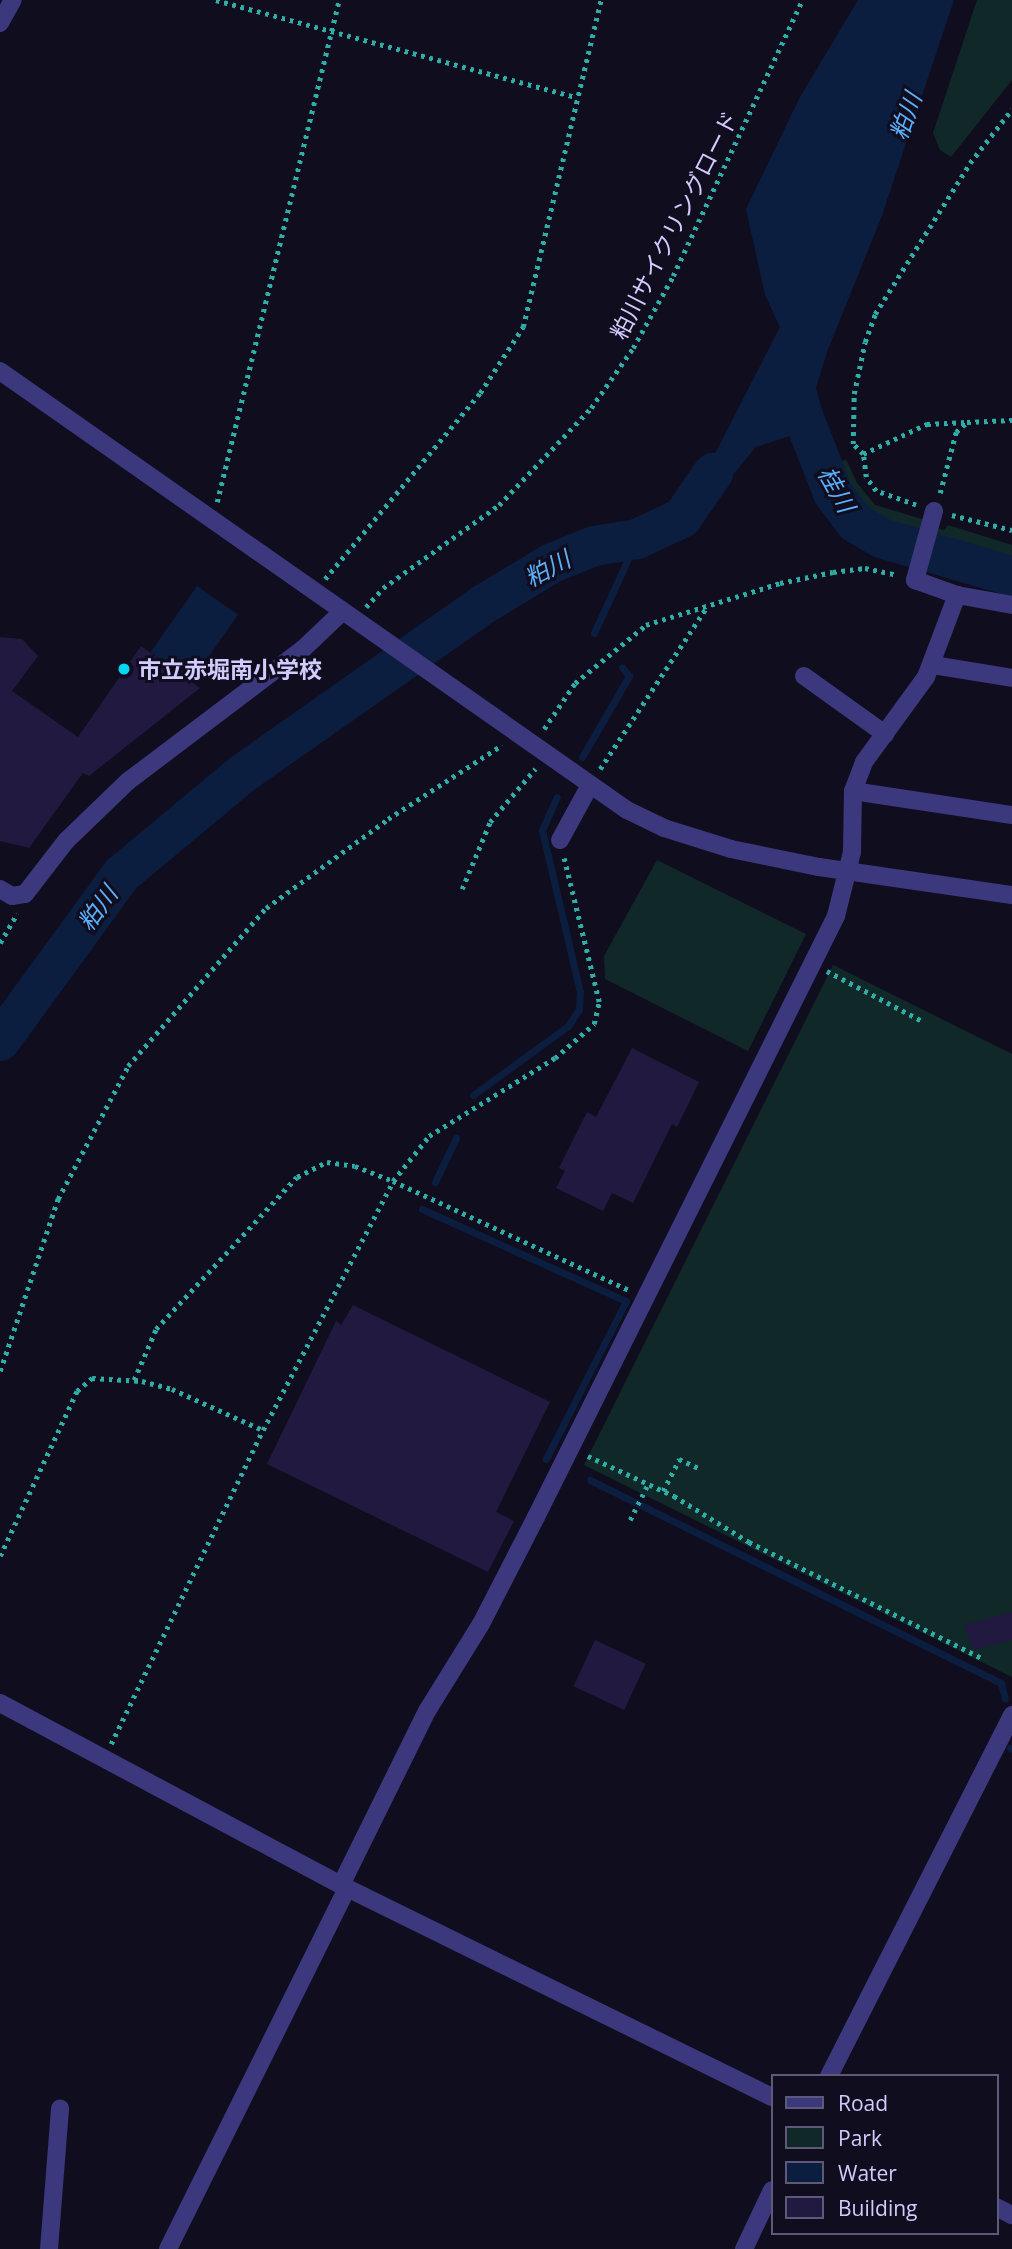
<!DOCTYPE html>
<html>
<head>
<meta charset="utf-8">
<style>
  body { margin:0 }
  #map { position:relative; width:1012px; height:2249px; overflow:hidden; background:#100d1f; font-family:"Open Sans","Noto Sans JP",sans-serif }
  div>[style] { position:absolute }
  [style*='--x'] { left:calc(var(--x)*1px); top:calc(var(--y)*1px); width:calc(var(--w)*1px); rotate:calc(var(--a)*1deg) }
  .green>* { inset:0; background:#102928 }
  .water>* { inset:0; background:#0c1e3f; transform-origin:0 0 }
  .stream>* { height:7px; margin:-3.5px; padding:0 3.5px; transform-origin:3.5px; border-radius:3.5px; background:#0c1e3f }
  .river>* { height:40px; margin:-20px; padding:0 20px; transform-origin:20px; border-radius:20px; background:#0c1e3f }
  .building>* { inset:0; background:#21193f; transform-origin:0 0 }
  .path>* { height:4.5px; margin-top:-2.25px; transform-origin:0; background:repeating-linear-gradient(90deg,#2faea8 0 3.5px,transparent 0 8.5px) }
  .minor>* { height:18px; margin:-9px; padding:0 9px; transform-origin:9px; border-radius:9px; background:#3c387d }
  .dots>* { width:19px; height:19px; translate:-50% -50%; box-sizing:border-box; border:4px solid #100d1f; border-radius:50% }
  span { translate:-50% -50%; white-space:nowrap; text-align:center; line-height:1.15; -webkit-text-stroke:6px #100d1f; paint-order:stroke }
  .street-label { font-size:23px; color:#d2cbfe }
  .poi-label { font-size:23px; color:#d2cbfe; font-weight:700 }
  .left { translate:0 -50%; text-align:left }
  .water-label { font-size:24px; color:#5bb0fc; font-style:italic }
  .legend { position:absolute; left:771px; top:2074px; width:228px; height:161px; box-sizing:border-box; background:#100d1f; border:2px solid #5e5978; margin:0; padding:9px 12px; list-style:none; font-size:21px; color:#d2cbfe }
  .legend li { display:flex; align-items:center; gap:14px; height:35px }
  .legend b { width:35px; border:2px solid #5e5978 }
</style>
</head>
<body>
<div id="map">
  <div class="green">
    <i style="clip-path:polygon(977px 0,1012px 0,1012px 80px,951px 157px,940px 150px,933px 133px)"></i>
    <i style="clip-path:polygon(846px 459px,857px 483px,875px 505px,922px 519px,925px 526px,944px 530px,948px 525px,1012px 545px,1012px 561px,914px 540px,858px 515px,843px 494px,835px 467px)"></i>
    <i style="clip-path:polygon(657px 860px,806px 934px,748px 1051px,605px 979px,604px 956px)"></i>
    <i style="clip-path:polygon(833px 965px,1012px 1054px,1012px 1677px,584px 1465px)"></i>
  </div>
  <div class="water">
    <i style="clip-path:polygon(858px 0,954px 0,881px 218px,827px 352px,816px 388px,826px 424px,756px 447px,715px 496px,682px 518px,780px 327px,765px 295px,746px 209px,800px 97px)"></i>
    <i style="left:197px;top:586px;width:50px;height:81px;rotate:35deg"></i>
  </div>
  <div class="stream">
    <i style="--x:594;--y:633;--w:103;--a:-65.4"></i>
    <i style="--x:582;--y:757;--w:94;--a:-59.9"></i>
    <i style="--x:629;--y:676;--w:11;--a:-128"></i>
    <i style="--x:473;--y:1095;--w:117;--a:-36"></i>
    <i style="--x:568;--y:1026;--w:20;--a:-57"></i>
    <i style="--x:579;--y:1009;--w:17;--a:-87"></i>
    <i style="--x:580;--y:992;--w:166;--a:-103.2"></i>
    <i style="--x:542;--y:830;--w:36;--a:-66"></i>
    <i style="--x:435;--y:1182;--w:49;--a:-64.5"></i>
    <i style="--x:422;--y:1209;--w:224;--a:24.3"></i>
    <i style="--x:626;--y:1301;--w:177;--a:116.9"></i>
    <i style="--x:590;--y:1480;--w:458;--a:26.3"></i>
    <i style="--x:1001;--y:1683;--w:16;--a:76"></i>
    <i style="--x:1010;--y:1748;--w:2;--a:27"></i>
  </div>
  <div class="river">
    <i style="--x:789;--y:380;--w:121;--a:68.7"></i>
    <i style="--x:833;--y:493;--w:38;--a:53"></i>
    <i style="--x:856;--y:523;--w:29;--a:31"></i>
    <i style="--x:881;--y:538;--w:136;--a:16.2"></i>
    <i style="--x:0;--y:1041;--w:207;--a:-53.9"></i>
    <i style="--x:122;--y:874;--w:156;--a:-39.8"></i>
    <i style="--x:242;--y:774;--w:296;--a:-35.1"></i>
    <i style="--x:484;--y:604;--w:79;--a:-31.1"></i>
    <i style="--x:552;--y:563;--w:45;--a:-22"></i>
    <i style="--x:594;--y:546;--w:44;--a:-9.2"></i>
    <i style="--x:637;--y:539;--w:50;--a:-25"></i>
    <i style="--x:682;--y:518;--w:55;--a:-55.4"></i>
  </div>
  <div class="building">
    <i style="clip-path:polygon(0 637px,22px 639px,38px 656px,12px 691px,78px 737px,141px 646px,200px 688px,89px 776px,83px 773px,29px 848px,0 841px)"></i>
    <i style="clip-path:polygon(632px 1048px,699px 1082px,677px 1127px,672px 1124px,633px 1203px,612px 1193px,603px 1211px,556px 1188px,565px 1171px,559px 1168px,587px 1112px,596px 1117px)"></i>
    <i style="clip-path:polygon(353px 1305px,550px 1402px,496px 1512px,514px 1521px,488px 1572px,267px 1464px,336px 1321px,341px 1325px)"></i>
    <i style="clip-path:polygon(1012px 1612px,1012px 1640px,973px 1650px,964px 1625px)"></i>
    <i style="left:595px;top:1640px;width:56px;height:51px;rotate:25deg"></i>
  </div>
  <div class="path">
    <i style="--x:216;--y:0;--w:373;--a:15.1"></i>
    <i style="--x:863;--y:454;--w:71;--a:-25.1"></i>
    <i style="--x:927;--y:424;--w:40;--a:-2.9"></i>
    <i style="--x:940;--y:493;--w:63;--a:-75.3"></i>
    <i style="--x:956;--y:432;--w:15;--a:-42"></i>
    <i style="--x:967;--y:422;--w:45;--a:-2.5"></i>
    <i style="--x:217;--y:502;--w:517;--a:-76.34"></i>
    <i style="--x:916;--y:505;--w:42;--a:-160.7"></i>
    <i style="--x:876;--y:491;--w:17;--a:-126"></i>
    <i style="--x:866;--y:477;--w:23;--a:-97"></i>
    <i style="--x:863;--y:454;--w:14;--a:-135"></i>
    <i style="--x:853;--y:444;--w:50;--a:-88.9"></i>
    <i style="--x:854;--y:394;--w:53;--a:-78.1"></i>
    <i style="--x:865;--y:342;--w:30;--a:-70"></i>
    <i style="--x:875;--y:314;--w:178;--a:-57.8"></i>
    <i style="--x:970;--y:163;--w:68;--a:-52.1"></i>
    <i style="--x:952;--y:515;--w:62;--a:14"></i>
    <i style="--x:325;--y:579;--w:242;--a:-50.2"></i>
    <i style="--x:480;--y:393;--w:79;--a:-56.9"></i>
    <i style="--x:523;--y:327;--w:336;--a:-76.6"></i>
    <i style="--x:366;--y:607;--w:25;--a:-48"></i>
    <i style="--x:383;--y:588;--w:143;--a:-35.6"></i>
    <i style="--x:499;--y:505;--w:134;--a:-46.5"></i>
    <i style="--x:591;--y:408;--w:73;--a:-55"></i>
    <i style="--x:633;--y:348;--w:82;--a:-60.9"></i>
    <i style="--x:673;--y:276;--w:305;--a:-64.9"></i>
    <i style="--x:544;--y:729;--w:55;--a:-56"></i>
    <i style="--x:575;--y:683;--w:92;--a:-39.2"></i>
    <i style="--x:646;--y:625;--w:140;--a:-17.4"></i>
    <i style="--x:780;--y:583;--w:54;--a:-11.7"></i>
    <i style="--x:833;--y:572;--w:32;--a:-7"></i>
    <i style="--x:865;--y:568;--w:33;--a:12"></i>
    <i style="--x:600;--y:769;--w:194;--a:-56.6"></i>
    <i style="--x:462;--y:889;--w:73;--a:-67.3"></i>
    <i style="--x:490;--y:822;--w:70;--a:-49.7"></i>
    <i style="--x:0;--y:943;--w:34;--a:-60"></i>
    <i style="--x:827;--y:971;--w:110;--a:27.7"></i>
    <i style="--x:0;--y:1371;--w:182;--a:-71.4"></i>
    <i style="--x:58;--y:1199;--w:150;--a:-62.2"></i>
    <i style="--x:128;--y:1066;--w:210;--a:-48.9"></i>
    <i style="--x:266;--y:908;--w:151;--a:-36.1"></i>
    <i style="--x:388;--y:819;--w:136;--a:-33"></i>
    <i style="--x:134;--y:1380;--w:56;--a:-66.7"></i>
    <i style="--x:156;--y:1329;--w:207;--a:-47.2"></i>
    <i style="--x:297;--y:1177;--w:34;--a:-27"></i>
    <i style="--x:327;--y:1162;--w:28;--a:8"></i>
    <i style="--x:355;--y:1166;--w:41;--a:21.5"></i>
    <i style="--x:393;--y:1181;--w:260;--a:24.8"></i>
    <i style="--x:588;--y:1456;--w:95;--a:24.9"></i>
    <i style="--x:674;--y:1496;--w:88;--a:31.5"></i>
    <i style="--x:749;--y:1542;--w:260;--a:26.5"></i>
    <i style="--x:663;--y:1491;--w:36;--a:-63"></i>
    <i style="--x:679;--y:1459;--w:21;--a:25"></i>
    <i style="--x:630;--y:1520;--w:40;--a:-63.4"></i>
    <i style="--x:0;--y:1556;--w:182;--a:-65"></i>
    <i style="--x:77;--y:1391;--w:20;--a:-41"></i>
    <i style="--x:92;--y:1378;--w:50;--a:3.4"></i>
    <i style="--x:142;--y:1381;--w:31;--a:15"></i>
    <i style="--x:172;--y:1389;--w:100;--a:24.3"></i>
    <i style="--x:111;--y:1744;--w:349;--a:-64.2"></i>
    <i style="--x:263;--y:1430;--w:281;--a:-62.4"></i>
    <i style="--x:393;--y:1181;--w:58;--a:-51.3"></i>
    <i style="--x:429;--y:1136;--w:148;--a:-31.8"></i>
    <i style="--x:555;--y:1058;--w:52;--a:-41.1"></i>
    <i style="--x:594;--y:1024;--w:23;--a:-77"></i>
    <i style="--x:599;--y:1002;--w:148;--a:-103.7"></i>
  </div>
  <div class="minor">
    <i style="--x:0;--y:23;--w:26;--a:-61"></i>
    <i style="--x:0;--y:371;--w:765;--a:35"></i>
    <i style="--x:627;--y:810;--w:41;--a:25.9"></i>
    <i style="--x:664;--y:828;--w:70;--a:17.4"></i>
    <i style="--x:731;--y:849;--w:90;--a:11.6"></i>
    <i style="--x:819;--y:867;--w:195;--a:8.3"></i>
    <i style="--x:934;--y:511;--w:72;--a:105.4"></i>
    <i style="--x:915;--y:580;--w:45;--a:19.7"></i>
    <i style="--x:957;--y:595;--w:56;--a:10.3"></i>
    <i style="--x:933;--y:665;--w:80;--a:9.3"></i>
    <i style="--x:804;--y:676;--w:100;--a:35.6"></i>
    <i style="--x:853;--y:791;--w:161;--a:8.6"></i>
    <i style="--x:560;--y:840;--w:60;--a:-61.3"></i>
    <i style="--x:0;--y:889;--w:14;--a:30"></i>
    <i style="--x:12;--y:896;--w:13;--a:-9"></i>
    <i style="--x:25;--y:894;--w:67;--a:-52.3"></i>
    <i style="--x:66;--y:841;--w:85;--a:-44"></i>
    <i style="--x:127;--y:782;--w:221;--a:-37.1"></i>
    <i style="--x:303;--y:649;--w:54;--a:-43.5"></i>
    <i style="--x:0;--y:1703;--w:387;--a:28.1"></i>
    <i style="--x:341;--y:1885;--w:480;--a:26.2"></i>
    <i style="--x:341;--y:1885;--w:194;--a:-63.7"></i>
    <i style="--x:427;--y:1711;--w:102;--a:-58.2"></i>
    <i style="--x:481;--y:1624;--w:120;--a:-62.8"></i>
    <i style="--x:536;--y:1517;--w:672;--a:-63.47"></i>
    <i style="--x:836;--y:916;--w:66;--a:-76"></i>
    <i style="--x:852;--y:852;--w:61;--a:-89.1"></i>
    <i style="--x:853;--y:791;--w:31;--a:-69"></i>
    <i style="--x:864;--y:762;--w:105;--a:-53.9"></i>
    <i style="--x:926;--y:677;--w:88;--a:-69.3"></i>
    <i style="--x:829;--y:2076;--w:405;--a:-63.1"></i>
    <i style="--x:996;--y:2207;--w:18;--a:27"></i>
    <i style="--x:49;--y:2249;--w:141;--a:-85.5"></i>
    <i style="--x:168;--y:2249;--w:403;--a:-63.6"></i>
    <i style="--x:744;--y:2249;--w:65;--a:-64.6"></i>
  </div>
  <div class="dots">
    <i style="left:124px;top:669px;background:#04d7f1"></i>
  </div>
  <div class="street-label">
    <span style="left:674px;top:225px;rotate:-63deg">粕川サイクリングロード</span>
  </div>
  <div class="poi-label">
    <span class="left" style="left:138px;top:669px">市立赤堀南小学校</span>
  </div>
  <div class="water-label">
    <span style="left:905px;top:116px;rotate:-70deg">粕川</span>
    <span style="left:837px;top:489px;rotate:61deg">桂川</span>
    <span style="left:547px;top:568px;rotate:-28deg">粕川</span>
    <span style="left:97px;top:908px;rotate:-54deg">粕川</span>
  </div>
  <ul class="legend">
  <li><b style="height:9px;background:#3c387d"></b>Road</li>
  <li><b style="height:19px;background:#102928"></b>Park</li>
  <li><b style="height:19px;background:#0c1e3f"></b>Water</li>
  <li><b style="height:19px;background:#21193f"></b>Building</li>
  </ul>
</div>
</body>
</html>
